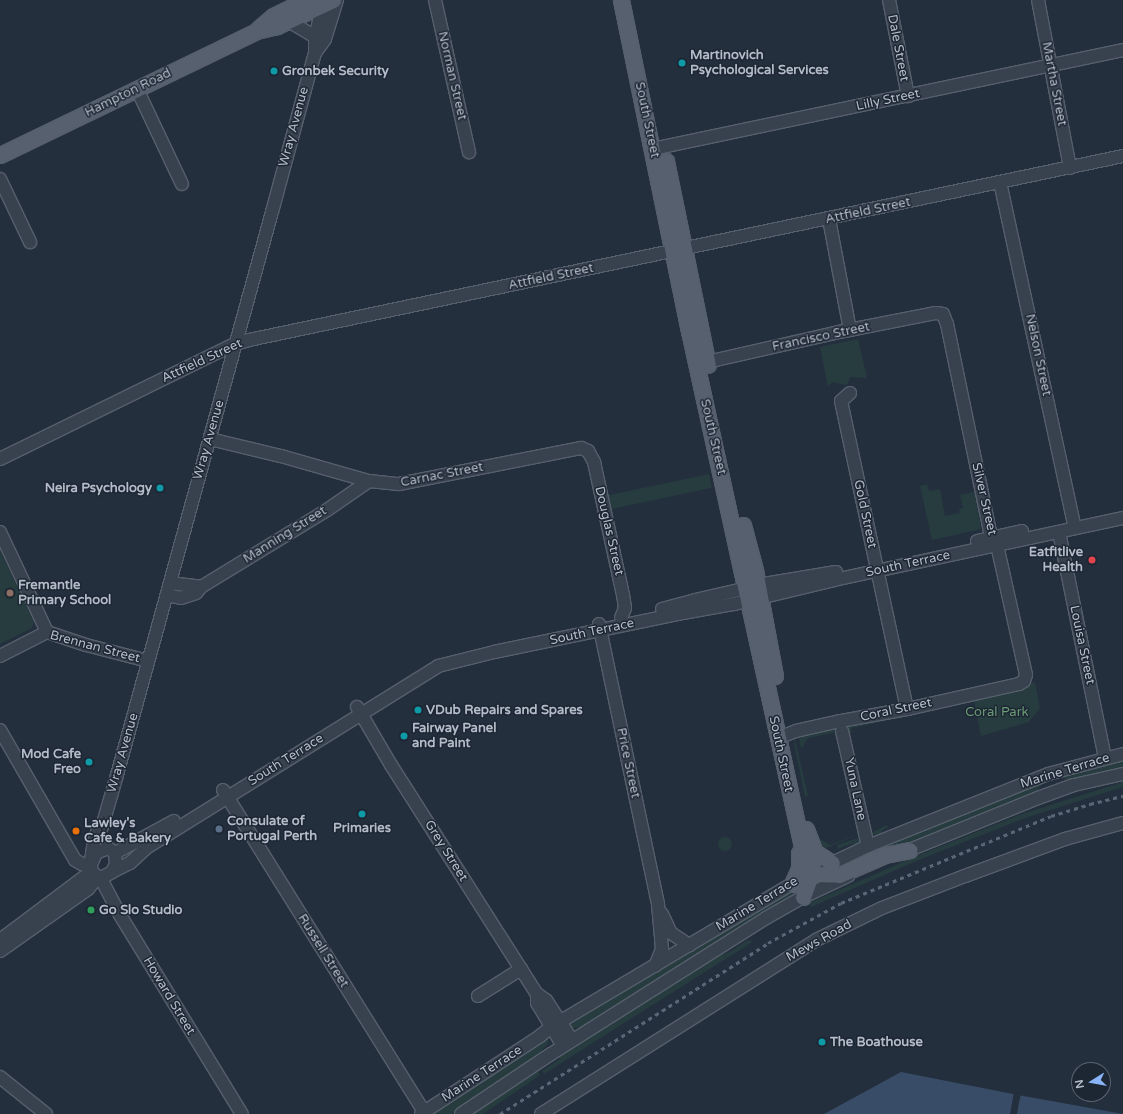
<!DOCTYPE html>
<html>
<head>
<meta charset="utf-8">
<style>
  body { margin:0 }
  #map { position:relative; width:1123px; height:1114px; overflow:hidden; background:#242f3e; font-family:"Varela Round",sans-serif }
  div>[style] { position:absolute }
  [style*='--x'] { left:calc(var(--x)*1px); top:calc(var(--y)*1px); width:calc(var(--w)*1px); rotate:calc(var(--a)*1deg) }
  .green>* { inset:0; background:#263c3f; transform-origin:0 0 }
  .round { border-radius:50% }
  .water>* { inset:0; background:#394c67 }
  .pier>* { inset:0; background:#242f3e }
  .roads { filter:drop-shadow(1px 0 #565f6c) drop-shadow(-1px 0 #565f6c) drop-shadow(0 1px #565f6c) drop-shadow(0 -1px #565f6c) }
  .minor>* { height:12px; margin:-6px; padding:0 6px; transform-origin:6px; border-radius:6px; background:#38414e }
  .major>* { height:15px; margin:-7.5px; padding:0 7.5px; transform-origin:7.5px; border-radius:7.5px; background:#56606e }
  .rail>* { height:3px; margin-top:-1.5px; transform-origin:0; background:repeating-linear-gradient(90deg,#5a6575 0 4px,transparent 0 8px) }
  .dots>* { width:11px; height:11px; translate:-50% -50%; box-sizing:border-box; border:2px solid #1d2633; border-radius:50% }
  span { translate:-50% -50%; white-space:nowrap; text-align:center; line-height:1.15; -webkit-text-stroke:3px #1d2633; paint-order:stroke }
  .street-label { font-size:13px; color:#b4bcc9 }
  .poi-label { font-size:13px; color:#b4bcc9; font-weight:700 }
  .left { translate:0 -50%; text-align:left }
  .right { translate:-100% -50%; text-align:right }
  .park-label { font-size:13px; color:#6b9a76 }
  .north { position:absolute; left:1071px; top:1062px; width:40px; height:40px; box-sizing:border-box; background:#1d2633; border:1px solid #59626f; border-radius:50%; rotate:259deg; font-size:11px; font-weight:700; line-height:16px; text-align:center; color:#b4bcc9 }
  .north::after { content:''; display:block; margin:auto; width:14px; height:18px; background:#8ab4f8; clip-path:polygon(50% 0,100% 100%,50% 72%,0 100%) }
</style>
</head>
<body>
<div id="map">
  <div class="green">
    <i style="clip-path:polygon(858px 339px,867px 378px,850px 377px,847px 385px,832px 382px,828px 387px,820px 347px)"></i>
    <i style="left:709px;top:474px;width:14px;height:105px;rotate:78deg"></i>
    <i style="clip-path:polygon(927px 484px,929px 491px,940px 489px,945px 516px,960px 513px,959px 509px,963px 508px,960px 495px,974px 492px,981px 529px,932px 540px,920px 486px)"></i>
    <i style="clip-path:polygon(0 551px,34px 622px,32px 628px,0 644px)"></i>
    <i style="clip-path:polygon(1035px 682px,1040px 708px,1029px 722px,981px 736px,973px 697px)"></i>
    <i style="clip-path:polygon(908px 714px,908px 716px,852px 728px,851px 733px,848px 734px,844px 727px)"></i>
    <i style="clip-path:polygon(839px 728px,837px 732px,808px 738px,801px 749px,799px 737px)"></i>
    <i style="clip-path:polygon(795px 739px,808px 796px,805px 797px,794px 743px)"></i>
    <i style="clip-path:polygon(1123px 757px,1123px 770px,1070px 780px,1062px 778px,1063px 776px)"></i>
    <i style="clip-path:polygon(1044px 782px,1035px 793px,843px 871px,824px 869px)"></i>
    <i style="clip-path:polygon(1123px 782px,1123px 787px,1025px 818px,921px 859px,811px 907px,809px 903px,919px 855px,1022px 814px)"></i>
    <i style="clip-path:polygon(887px 825px,888px 827px,883px 830px,881px 834px,876px 835px,871px 833px)"></i>
    <i style="clip-path:polygon(859px 831px,861px 833px,829px 847px,825px 848px,821px 845px,820px 839px,830px 845px,856px 835px)"></i>
    <i class="round" style="left:718px;top:837px;width:14px;height:14px"></i>
    <i style="clip-path:polygon(861px 837px,859px 844px,851px 844px,838px 849px,837px 845px)"></i>
    <i style="clip-path:polygon(803px 881px,799px 892px,585px 1026px,573px 1028px,569px 1025px,569px 1023px)"></i>
    <i style="clip-path:polygon(751px 940px,752px 942px,743px 948px,602px 1037px,544px 1074px,542px 1071px,560px 1059px,559px 1057px,716px 957px,730px 952px,746px 941px)"></i>
    <i style="clip-path:polygon(546px 1037px,549px 1041px,547px 1045px,531px 1061px,451px 1114px,428px 1114px)"></i>
    <i style="clip-path:polygon(536px 1069px,540px 1075px,483px 1114px,473px 1114px,535px 1072px)"></i>
  </div>
  <div class="water">
    <i style="clip-path:polygon(901px 1072px,1018px 1095px,1123px 1114px,824px 1114px)"></i>
  </div>
  <div class="pier">
    <i style="clip-path:polygon(1014px 1092px,1021px 1093px,1018px 1108px,1017px 1114px,1010px 1114px)"></i>
  </div>
  <div class="roads">
    <div class="minor">
      <i style="--x:435;--y:0;--w:156;--a:77.4"></i>
      <i style="--x:889;--y:0;--w:98;--a:78.8"></i>
      <i style="--x:1038;--y:0;--w:171;--a:79.2"></i>
      <i style="--x:283;--y:23;--w:9;--a:0"></i>
      <i style="--x:292;--y:23;--w:27;--a:31"></i>
      <i style="--x:315;--y:53;--w:17;--a:-54"></i>
      <i style="--x:325;--y:39;--w:41;--a:-72.9"></i>
      <i style="--x:137;--y:89;--w:105;--a:64.7"></i>
      <i style="--x:653;--y:149;--w:480;--a:-11.9"></i>
      <i style="--x:0;--y:179;--w:70;--a:64.5"></i>
      <i style="--x:1000;--y:182;--w:354;--a:77.8"></i>
      <i style="--x:829;--y:219;--w:113;--a:79.3"></i>
      <i style="--x:707;--y:362;--w:135;--a:-12.8"></i>
      <i style="--x:839;--y:332;--w:99;--a:-11.1"></i>
      <i style="--x:936;--y:313;--w:7;--a:8"></i>
      <i style="--x:943;--y:314;--w:11;--a:68"></i>
      <i style="--x:947;--y:324;--w:211;--a:78.3"></i>
      <i style="--x:990;--y:531;--w:7;--a:74"></i>
      <i style="--x:992;--y:538;--w:9;--a:54"></i>
      <i style="--x:997;--y:545;--w:133;--a:77.4"></i>
      <i style="--x:1026;--y:675;--w:6;--a:108"></i>
      <i style="--x:1024;--y:681;--w:6;--a:149"></i>
      <i style="--x:1019;--y:684;--w:115;--a:167.4"></i>
      <i style="--x:907;--y:709;--w:68;--a:169.8"></i>
      <i style="--x:840;--y:721;--w:45;--a:167.2"></i>
      <i style="--x:796;--y:731;--w:19;--a:159"></i>
      <i style="--x:850;--y:393;--w:12;--a:138"></i>
      <i style="--x:841;--y:401;--w:315;--a:77.9"></i>
      <i style="--x:210;--y:439;--w:73;--a:13.5"></i>
      <i style="--x:281;--y:456;--w:91;--a:15.9"></i>
      <i style="--x:369;--y:481;--w:30;--a:6"></i>
      <i style="--x:399;--y:484;--w:186;--a:-11.2"></i>
      <i style="--x:581;--y:448;--w:8;--a:23"></i>
      <i style="--x:588;--y:451;--w:13;--a:61"></i>
      <i style="--x:594;--y:462;--w:136;--a:77.7"></i>
      <i style="--x:623;--y:595;--w:13;--a:81"></i>
      <i style="--x:625;--y:608;--w:11;--a:112"></i>
      <i style="--x:0;--y:459;--w:262;--a:-26.1"></i>
      <i style="--x:235;--y:344;--w:15;--a:-16"></i>
      <i style="--x:249;--y:340;--w:893;--a:-11.89"></i>
      <i style="--x:0;--y:532;--w:110;--a:64.8"></i>
      <i style="--x:1059;--y:532;--w:231;--a:78.5"></i>
      <i style="--x:977;--y:541;--w:46;--a:-12.5"></i>
      <i style="--x:170;--y:583;--w:31;--a:7"></i>
      <i style="--x:167;--y:595;--w:14;--a:12"></i>
      <i style="--x:181;--y:598;--w:16;--a:-18"></i>
      <i style="--x:196;--y:593;--w:8;--a:-50"></i>
      <i style="--x:201;--y:587;--w:148;--a:-31.4"></i>
      <i style="--x:327;--y:510;--w:51;--a:-34.6"></i>
      <i style="--x:662;--y:609;--w:34;--a:-15"></i>
      <i style="--x:695;--y:600;--w:77;--a:-12.8"></i>
      <i style="--x:770;--y:583;--w:67;--a:-9.5"></i>
      <i style="--x:599;--y:624;--w:286;--a:78.1"></i>
      <i style="--x:658;--y:904;--w:45;--a:84.9"></i>
      <i style="--x:662;--y:949;--w:18;--a:112"></i>
      <i style="--x:0;--y:656;--w:53;--a:-27.1"></i>
      <i style="--x:47;--y:632;--w:41;--a:18.4"></i>
      <i style="--x:86;--y:645;--w:64;--a:14.5"></i>
      <i style="--x:357;--y:707;--w:67;--a:59.6"></i>
      <i style="--x:391;--y:765;--w:272;--a:57.5"></i>
      <i style="--x:537;--y:994;--w:11;--a:34"></i>
      <i style="--x:546;--y:1000;--w:48;--a:57"></i>
      <i style="--x:0;--y:730;--w:150;--a:60"></i>
      <i style="--x:75;--y:860;--w:8;--a:30"></i>
      <i style="--x:82;--y:864;--w:9;--a:21"></i>
      <i style="--x:842;--y:731;--w:118;--a:77.3"></i>
      <i style="--x:223;--y:790;--w:380;--a:58"></i>
      <i style="--x:115;--y:853;--w:67;--a:-28.5"></i>
      <i style="--x:902;--y:853;--w:147;--a:-22"></i>
      <i style="--x:1038;--y:798;--w:38;--a:-20"></i>
      <i style="--x:1074;--y:785;--w:50;--a:-12.7"></i>
      <i style="--x:91;--y:860;--w:18;--a:-81"></i>
      <i style="--x:94;--y:842;--w:10;--a:-73"></i>
      <i style="--x:97;--y:832;--w:7;--a:-45"></i>
      <i style="--x:102;--y:827;--w:54;--a:-73.9"></i>
      <i style="--x:117;--y:775;--w:584;--a:-74.61"></i>
      <i style="--x:272;--y:212;--w:165;--a:-74.9"></i>
      <i style="--x:315;--y:53;--w:16;--a:-90"></i>
      <i style="--x:315;--y:37;--w:38;--a:-76"></i>
      <i style="--x:824;--y:867;--w:49;--a:-25.5"></i>
      <i style="--x:868;--y:846;--w:194;--a:-21.8"></i>
      <i style="--x:1048;--y:774;--w:78;--a:-14.9"></i>
      <i style="--x:112;--y:872;--w:9;--a:-63"></i>
      <i style="--x:116;--y:864;--w:11;--a:-95"></i>
      <i style="--x:115;--y:853;--w:9;--a:-144"></i>
      <i style="--x:108;--y:848;--w:13;--a:157"></i>
      <i style="--x:96;--y:853;--w:15;--a:113"></i>
      <i style="--x:90;--y:867;--w:7;--a:63"></i>
      <i style="--x:93;--y:873;--w:6;--a:39"></i>
      <i style="--x:98;--y:877;--w:5;--a:0"></i>
      <i style="--x:103;--y:877;--w:10;--a:-29"></i>
      <i style="--x:112;--y:872;--w:20;--a:-27"></i>
      <i style="--x:130;--y:863;--w:22;--a:-43"></i>
      <i style="--x:146;--y:848;--w:344;--a:-31.9"></i>
      <i style="--x:438;--y:666;--w:58;--a:-14"></i>
      <i style="--x:494;--y:652;--w:187;--a:-11.7"></i>
      <i style="--x:677;--y:614;--w:58;--a:-10"></i>
      <i style="--x:734;--y:604;--w:103;--a:-13.5"></i>
      <i style="--x:834;--y:580;--w:296;--a:-12.1"></i>
      <i style="--x:100;--y:877;--w:43;--a:62.2"></i>
      <i style="--x:120;--y:915;--w:233;--a:58.5"></i>
      <i style="--x:662;--y:914;--w:21;--a:65"></i>
      <i style="--x:671;--y:933;--w:22;--a:34"></i>
      <i style="--x:0;--y:940;--w:115;--a:-36.9"></i>
      <i style="--x:0;--y:951;--w:108;--a:-35.2"></i>
      <i style="--x:88;--y:889;--w:16;--a:-50"></i>
      <i style="--x:537;--y:994;--w:9;--a:90"></i>
      <i style="--x:537;--y:1003;--w:50;--a:58.8"></i>
      <i style="--x:478;--y:996;--w:51;--a:-32.1"></i>
      <i style="--x:0;--y:1077;--w:59;--a:38.8"></i>
      <i style="--x:421;--y:1114;--w:142;--a:-33.2"></i>
      <i style="--x:540;--y:1036;--w:14;--a:-39"></i>
      <i style="--x:551;--y:1027;--w:288;--a:-30.7"></i>
      <i style="--x:461;--y:1114;--w:108;--a:-33.7"></i>
      <i style="--x:551;--y:1054;--w:254;--a:-32.3"></i>
      <i style="--x:766;--y:918;--w:43;--a:-29.6"></i>
      <i style="--x:803;--y:897;--w:50;--a:-25"></i>
      <i style="--x:541;--y:1114;--w:325;--a:-32.3"></i>
      <i style="--x:816;--y:940;--w:73;--a:-25.9"></i>
      <i style="--x:882;--y:908;--w:89;--a:-21.1"></i>
      <i style="--x:965;--y:876;--w:107;--a:-20.3"></i>
      <i style="--x:1065;--y:839;--w:60;--a:-15.4"></i>
    </div>
    <div class="major">
      <i style="--x:621;--y:0;--w:338;--a:78.4"></i>
      <i style="--x:689;--y:331;--w:547;--a:77.64"></i>
      <i style="--x:806;--y:865;--w:13;--a:42"></i>
      <i style="--x:816;--y:874;--w:23;--a:2"></i>
      <i style="--x:839;--y:875;--w:50;--a:-23.5"></i>
      <i style="--x:885;--y:855;--w:25;--a:-11"></i>
      <i style="--x:258;--y:29;--w:20;--a:-41"></i>
      <i style="--x:273;--y:16;--w:37;--a:-26"></i>
      <i style="--x:0;--y:155;--w:284;--a:-25.8"></i>
      <i style="--x:256;--y:31;--w:22;--a:-13"></i>
      <i style="--x:277;--y:26;--w:62;--a:-24.9"></i>
      <i style="--x:666;--y:161;--w:208;--a:78.4"></i>
      <i style="--x:743;--y:525;--w:47;--a:75.1"></i>
      <i style="--x:755;--y:570;--w:108;--a:79.3"></i>
      <i style="--x:806;--y:829;--w:25;--a:69"></i>
      <i style="--x:815;--y:852;--w:20;--a:33"></i>
      <i style="--x:792;--y:884;--w:17;--a:-66"></i>
      <i style="--x:799;--y:868;--w:15;--a:-90"></i>
      <i style="--x:803;--y:897;--w:27;--a:-70"></i>
      <i style="--x:812;--y:872;--w:10;--a:-84"></i>
    </div>
  </div>
  <div class="rail">
    <i style="--x:500;--y:1114;--w:318;--a:-32.5"></i>
    <i style="--x:768;--y:943;--w:83;--a:-28.7"></i>
    <i style="--x:841;--y:903;--w:227;--a:-22.5"></i>
    <i style="--x:1051;--y:816;--w:41;--a:-17.1"></i>
    <i style="--x:1090;--y:804;--w:34;--a:-14"></i>
  </div>
  <div class="dots">
    <i style="left:682px;top:63px;background:#0f9aa8"></i>
    <i style="left:274px;top:71px;background:#0f9aa8"></i>
    <i style="left:160px;top:488px;background:#0f9aa8"></i>
    <i style="left:1092px;top:560px;background:#e0444e"></i>
    <i style="left:10px;top:593px;background:#8d6e63"></i>
    <i style="left:418px;top:710px;background:#0f9aa8"></i>
    <i style="left:404px;top:736px;background:#0f9aa8"></i>
    <i style="left:89px;top:762px;background:#0f9aa8"></i>
    <i style="left:362px;top:814px;background:#0f9aa8"></i>
    <i style="left:219px;top:829px;background:#5c6f8a"></i>
    <i style="left:76px;top:831px;background:#e8710a"></i>
    <i style="left:91px;top:910px;background:#2e9e5b"></i>
    <i style="left:822px;top:1042px;background:#0f9aa8"></i>
  </div>
  <div class="street-label">
    <span style="left:898px;top:48px;rotate:79deg">Dale Street</span>
    <span style="left:452px;top:76px;rotate:77deg">Norman Street</span>
    <span style="left:1054px;top:84px;rotate:79deg">Martha Street</span>
    <span style="left:128px;top:93px;rotate:-26deg">Hampton Road</span>
    <span style="left:888px;top:100px;rotate:-12deg">Lilly Street</span>
    <span style="left:647px;top:120px;rotate:78deg">South Street</span>
    <span style="left:294px;top:127px;rotate:-75deg">Wray Avenue</span>
    <span style="left:868px;top:211px;rotate:-12deg">Attfield Street</span>
    <span style="left:551px;top:277px;rotate:-12deg">Attfield Street</span>
    <span style="left:821px;top:337px;rotate:-12deg">Francisco Street</span>
    <span style="left:1038px;top:355px;rotate:78deg">Nelson Street</span>
    <span style="left:202px;top:361px;rotate:-25deg">Attfield Street</span>
    <span style="left:713px;top:437px;rotate:77deg">South Street</span>
    <span style="left:209px;top:440px;rotate:-74deg">Wray Avenue</span>
    <span style="left:442px;top:475px;rotate:-11deg">Carnac Street</span>
    <span style="left:984px;top:499px;rotate:77deg">Silver Street</span>
    <span style="left:865px;top:514px;rotate:78deg">Gold Street</span>
    <span style="left:609px;top:531px;rotate:77deg">Douglas Street</span>
    <span style="left:285px;top:535px;rotate:-32deg">Manning Street</span>
    <span style="left:908px;top:564px;rotate:-12deg">South Terrace</span>
    <span style="left:592px;top:632px;rotate:-12deg">South Terrace</span>
    <span style="left:1082px;top:645px;rotate:78deg">Louisa Street</span>
    <span style="left:95px;top:647px;rotate:15deg">Brennan Street</span>
    <span style="left:896px;top:710px;rotate:-12deg">Coral Street</span>
    <span style="left:123px;top:753px;rotate:-74deg">Wray Avenue</span>
    <span style="left:781px;top:754px;rotate:78deg">South Street</span>
    <span style="left:286px;top:760px;rotate:-32deg">South Terrace</span>
    <span style="left:628px;top:763px;rotate:78deg">Price Street</span>
    <span style="left:1065px;top:771px;rotate:-17deg">Marine Terrace</span>
    <span style="left:855px;top:789px;rotate:78deg">Yuna Lane</span>
    <span style="left:446px;top:851px;rotate:58deg">Grey Street</span>
    <span style="left:757px;top:904px;rotate:-31deg">Marine Terrace</span>
    <span style="left:819px;top:941px;rotate:-29deg">Mews Road</span>
    <span style="left:323px;top:951px;rotate:58deg">Russell Street</span>
    <span style="left:169px;top:996px;rotate:59deg">Howard Street</span>
    <span style="left:482px;top:1074px;rotate:-33deg">Marine Terrace</span>
  </div>
  <div class="poi-label">
    <span class="left" style="left:690px;top:63px">Martinovich<br>Psychological Services</span>
    <span class="left" style="left:282px;top:71px">Gronbek Security</span>
    <span class="right" style="left:152px;top:488px">Neira Psychology</span>
    <span class="right" style="left:1083px;top:560px">Eatfitlive<br>Health</span>
    <span class="left" style="left:18px;top:593px">Fremantle<br>Primary School</span>
    <span class="left" style="left:426px;top:710px">VDub Repairs and Spares</span>
    <span class="left" style="left:412px;top:736px">Fairway Panel<br>and Paint</span>
    <span class="right" style="left:81px;top:762px">Mod Cafe<br>Freo</span>
    <span class="left" style="left:227px;top:829px">Consulate of<br>Portugal Perth</span>
    <span class="left" style="left:84px;top:831px">Lawley's<br>Cafe &amp; Bakery</span>
    <span style="left:362px;top:828px">Primaries</span>
    <span class="left" style="left:99px;top:910px">Go Slo Studio</span>
    <span class="left" style="left:830px;top:1042px">The Boathouse</span>
  </div>
  <div class="park-label">
    <span style="left:997px;top:712px">Coral Park</span>
  </div>
  <div class="north">N</div>
</div>
</body>
</html>
